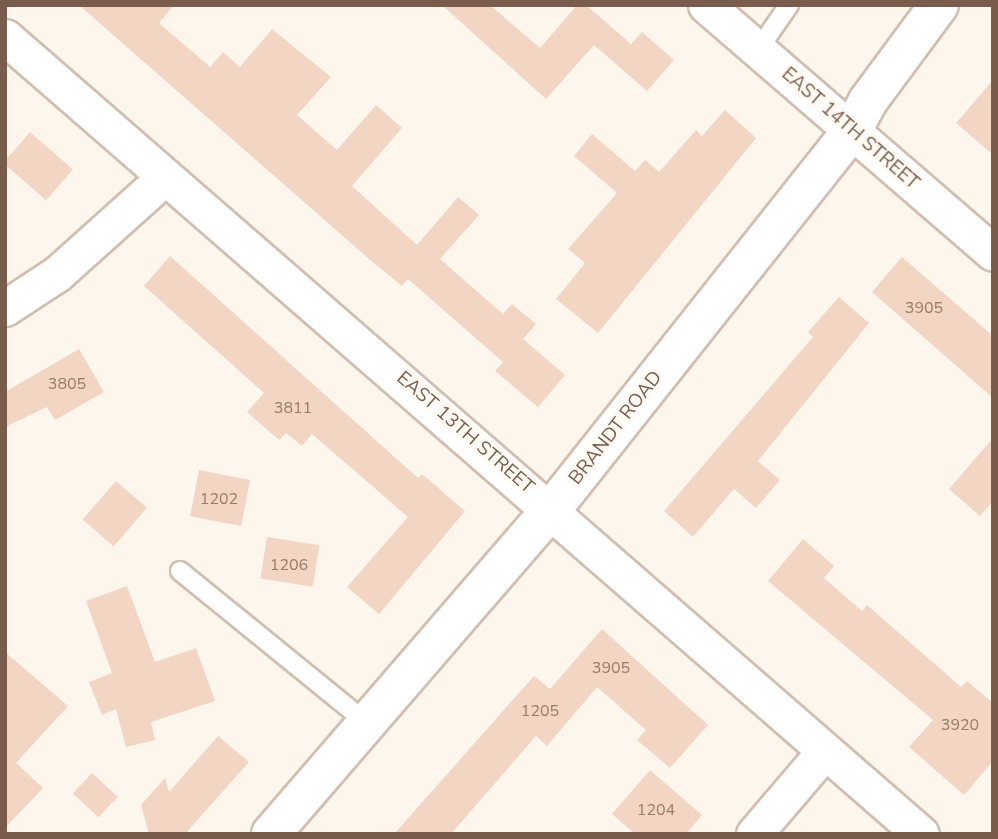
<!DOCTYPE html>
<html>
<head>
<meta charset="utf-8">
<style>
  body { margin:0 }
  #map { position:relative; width:998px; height:839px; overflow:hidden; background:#fdf6ec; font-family:"Nunito Sans",sans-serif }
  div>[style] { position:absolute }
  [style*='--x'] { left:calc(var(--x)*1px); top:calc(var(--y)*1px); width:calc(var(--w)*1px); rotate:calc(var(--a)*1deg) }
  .building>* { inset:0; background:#f3d5c3; transform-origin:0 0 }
  .roads { filter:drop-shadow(2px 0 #d1beb0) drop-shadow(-2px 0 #d1beb0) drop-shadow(0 2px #d1beb0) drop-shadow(0 -2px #d1beb0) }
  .lane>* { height:18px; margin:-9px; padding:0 9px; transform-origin:9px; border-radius:9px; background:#fff }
  .street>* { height:35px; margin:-17.5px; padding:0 17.5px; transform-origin:17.5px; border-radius:17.5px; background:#fff }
  .secondary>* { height:38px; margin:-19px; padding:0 19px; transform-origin:19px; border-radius:19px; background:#fff }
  span { translate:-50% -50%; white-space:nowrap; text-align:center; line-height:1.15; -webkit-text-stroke:7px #fffaf3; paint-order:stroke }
  .number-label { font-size:16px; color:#987a6a }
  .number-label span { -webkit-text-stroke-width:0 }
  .street-label { font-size:19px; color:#7a5c4d }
  .frame { position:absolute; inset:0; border:7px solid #7a5c4d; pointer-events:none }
</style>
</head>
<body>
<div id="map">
  <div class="building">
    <i style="clip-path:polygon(79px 5px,174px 5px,159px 23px,210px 67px,223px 52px,240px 67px,272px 29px,331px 77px,297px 115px,337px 150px,376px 105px,402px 128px,352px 186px,417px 245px,458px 197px,479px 215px,440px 259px,503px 314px,512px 304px,536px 324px,523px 339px,565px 375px,538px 407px,495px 371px,503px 362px,408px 279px,402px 286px,369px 259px)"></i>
    <i style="clip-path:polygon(442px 5px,490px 5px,540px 48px,577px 5px,586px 5px,631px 44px,642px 32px,674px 60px,647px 91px,594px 45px,546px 99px)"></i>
    <i style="clip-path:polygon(993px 80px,993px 155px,956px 123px)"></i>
    <i style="clip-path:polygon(725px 110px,756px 138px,598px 333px,556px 299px,585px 263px,568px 249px,617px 193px,574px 156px,592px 134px,635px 171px,645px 160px,659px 172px,696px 130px,702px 136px)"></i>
    <i style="left:30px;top:132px;width:57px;height:41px;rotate:41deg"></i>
    <i style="clip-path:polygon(170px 256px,418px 478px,422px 474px,465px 511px,379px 614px,347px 587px,408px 517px,312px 434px,302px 446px,286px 433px,279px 440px,247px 412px,264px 393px,144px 286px)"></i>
    <i style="clip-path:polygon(902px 257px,993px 336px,993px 398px,872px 292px)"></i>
    <i style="clip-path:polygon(839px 297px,869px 323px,758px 461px,780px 480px,756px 508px,734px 489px,693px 537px,664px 511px,813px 337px,808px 332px)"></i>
    <i style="clip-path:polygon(79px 349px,104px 392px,55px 420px,47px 407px,5px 427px,5px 392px)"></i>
    <i style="clip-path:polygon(993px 438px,993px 501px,980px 516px,949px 489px)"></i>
    <i style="left:199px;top:470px;width:52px;height:47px;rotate:11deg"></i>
    <i style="left:116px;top:481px;width:41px;height:51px;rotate:41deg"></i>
    <i style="left:267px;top:537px;width:53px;height:42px;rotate:9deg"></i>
    <i style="clip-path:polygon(803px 539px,834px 566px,824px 578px,862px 611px,867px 605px,961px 687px,967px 681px,993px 703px,993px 761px,964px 795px,909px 747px,933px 720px,768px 581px)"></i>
    <i style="clip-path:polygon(127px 586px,155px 662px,196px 648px,215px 701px,151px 722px,155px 740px,126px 747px,116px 709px,102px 715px,89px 682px,112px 673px,86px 601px)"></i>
    <i style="clip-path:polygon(602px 629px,708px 725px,670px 768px,637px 740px,646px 730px,597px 687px,547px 746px,536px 736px,451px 834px,394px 834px,534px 676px,550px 689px)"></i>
    <i style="clip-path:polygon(5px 652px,68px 706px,16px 763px,43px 788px,5px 828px)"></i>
    <i style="clip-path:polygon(218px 736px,249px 762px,185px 834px,149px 834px,141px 805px,165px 778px,169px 792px)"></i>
    <i style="clip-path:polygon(650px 770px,702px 815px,686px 834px,635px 834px,612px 814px)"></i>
    <i style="left:92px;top:773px;width:35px;height:28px;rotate:43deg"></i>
  </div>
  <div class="roads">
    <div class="lane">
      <i style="--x:758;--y:50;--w:55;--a:-55.4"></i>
      <i style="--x:180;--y:571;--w:242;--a:39.1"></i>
    </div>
    <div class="street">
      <i style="--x:706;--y:5;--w:379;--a:40.8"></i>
      <i style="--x:5;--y:37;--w:1214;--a:41.03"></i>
      <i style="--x:5;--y:308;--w:64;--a:-33.4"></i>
      <i style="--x:58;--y:273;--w:144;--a:-41.9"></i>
      <i style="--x:754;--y:834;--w:109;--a:-49.5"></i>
    </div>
    <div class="secondary">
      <i style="--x:271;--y:834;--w:430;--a:-49.2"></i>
      <i style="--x:552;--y:509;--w:483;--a:-51.6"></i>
      <i style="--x:852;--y:131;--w:34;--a:-62"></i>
      <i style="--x:868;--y:101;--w:119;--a:-53.5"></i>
    </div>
  </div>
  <div class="number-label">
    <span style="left:924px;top:308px">3905</span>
    <span style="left:67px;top:384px">3805</span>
    <span style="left:293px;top:408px">3811</span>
    <span style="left:219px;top:499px">1202</span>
    <span style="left:289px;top:565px">1206</span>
    <span style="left:611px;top:668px">3905</span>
    <span style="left:540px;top:711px">1205</span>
    <span style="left:960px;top:725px">3920</span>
    <span style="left:656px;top:810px">1204</span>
  </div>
  <div class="street-label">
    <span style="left:850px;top:129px;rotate:41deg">EAST 14TH STREET</span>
    <span style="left:616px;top:428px;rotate:-52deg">BRANDT ROAD</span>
    <span style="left:465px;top:433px;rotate:41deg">EAST 13TH STREET</span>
  </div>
  <div class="frame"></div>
</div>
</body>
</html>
